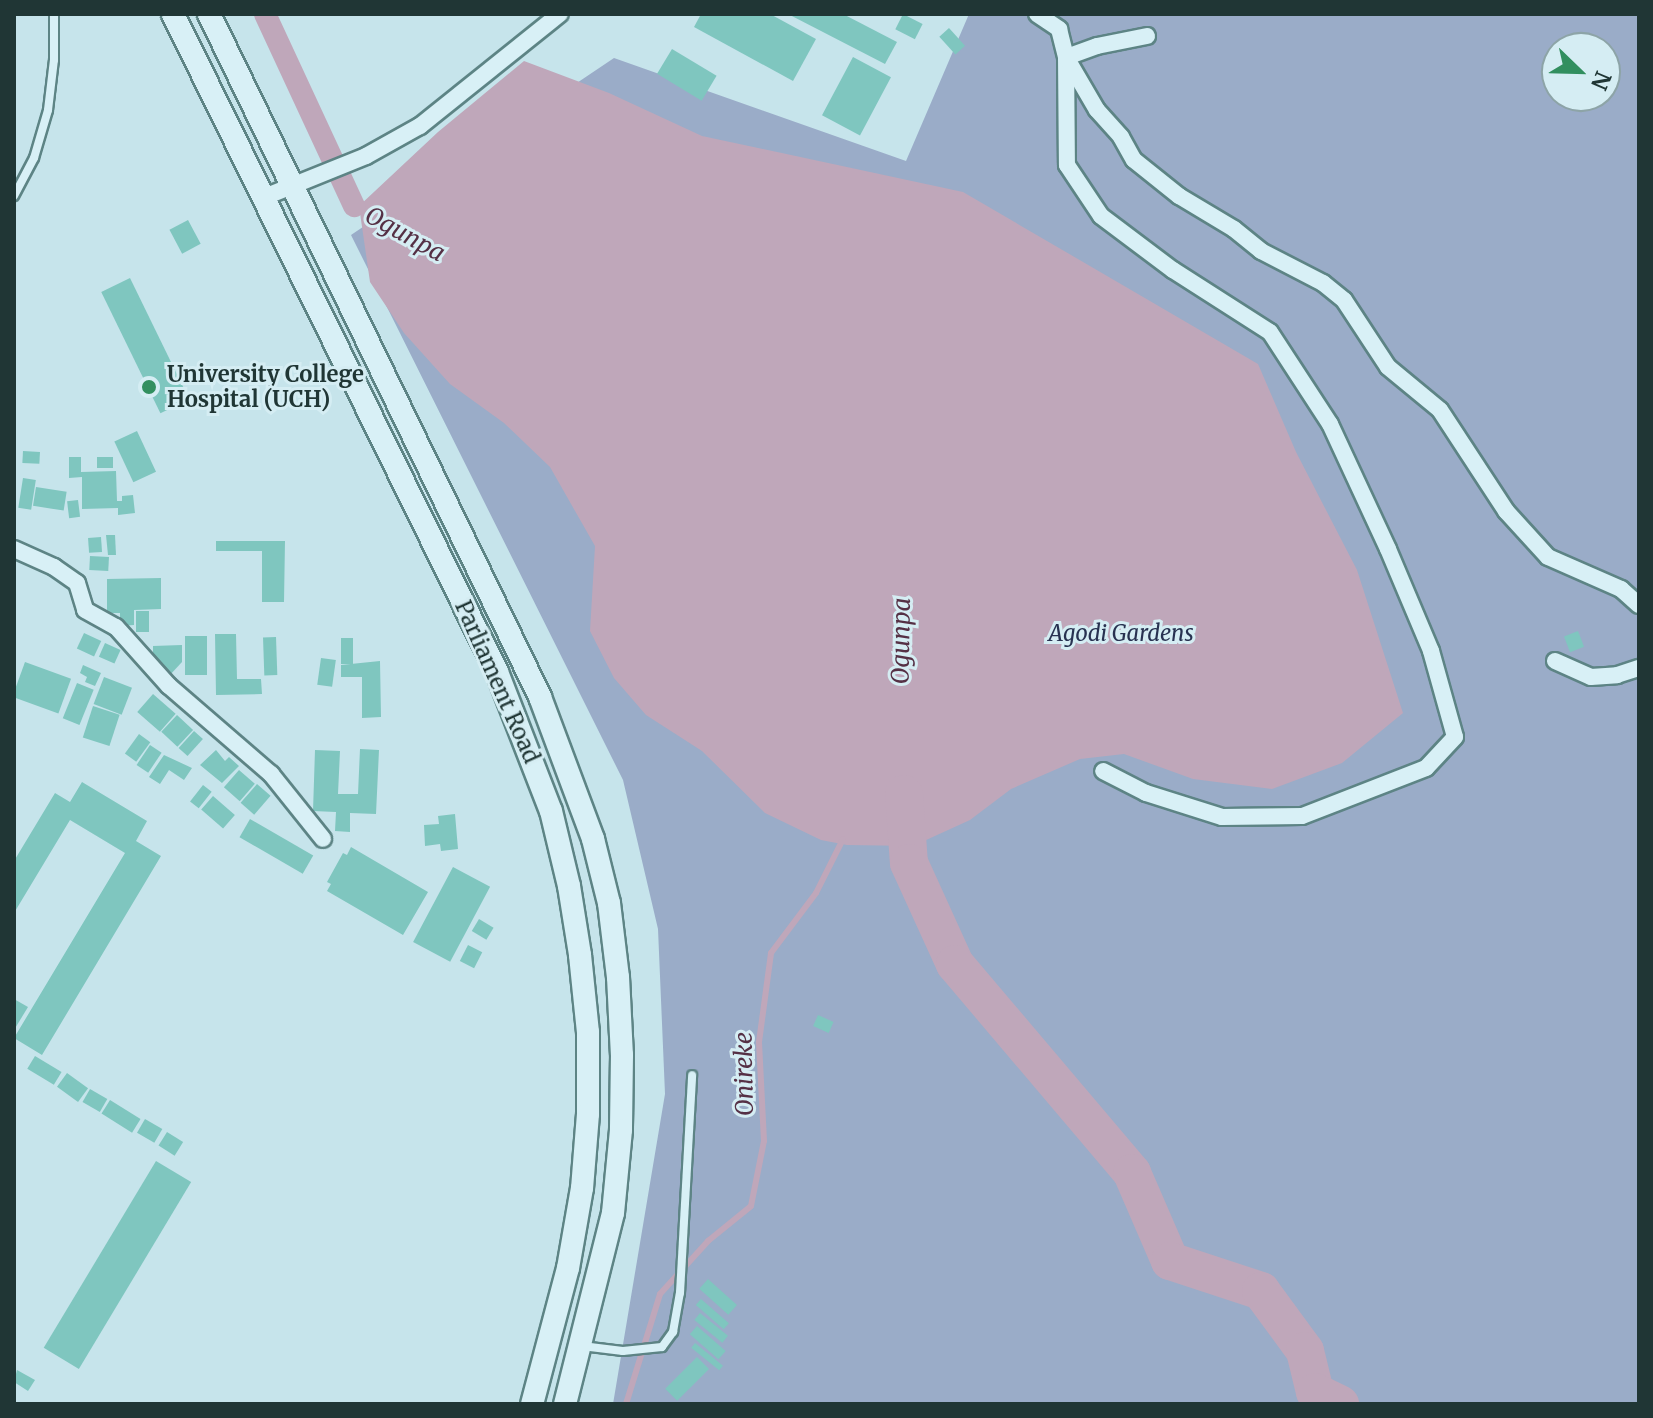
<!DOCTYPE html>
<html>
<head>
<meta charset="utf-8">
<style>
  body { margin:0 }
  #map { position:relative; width:1653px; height:1418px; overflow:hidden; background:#c6e4eb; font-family:Merriweather,serif }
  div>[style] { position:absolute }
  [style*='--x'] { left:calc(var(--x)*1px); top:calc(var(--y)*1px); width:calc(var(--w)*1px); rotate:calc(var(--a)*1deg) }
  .green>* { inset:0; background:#9aacc8 }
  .water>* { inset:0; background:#bfa7ba }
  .stream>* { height:6px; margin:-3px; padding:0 3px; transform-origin:3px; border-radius:3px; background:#bfa7ba }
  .canal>* { height:22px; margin:-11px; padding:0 11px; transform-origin:11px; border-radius:11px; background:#bfa7ba }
  .river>* { height:38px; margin:-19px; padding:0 19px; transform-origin:19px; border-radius:19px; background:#bfa7ba }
  .building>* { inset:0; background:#7fc6bf; transform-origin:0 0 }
  .roads { filter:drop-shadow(2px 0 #5d8485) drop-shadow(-2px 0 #5d8485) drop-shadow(0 2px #5d8485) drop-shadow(0 -2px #5d8485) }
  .service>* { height:8px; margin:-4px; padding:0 4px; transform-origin:4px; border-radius:4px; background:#d8f0f6 }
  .minor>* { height:16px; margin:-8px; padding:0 8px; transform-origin:8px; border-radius:8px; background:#d8f0f6 }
  .secondary>* { height:22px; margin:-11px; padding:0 11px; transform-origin:11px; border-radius:11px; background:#d8f0f6 }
  .dots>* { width:22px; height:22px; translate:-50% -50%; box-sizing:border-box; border:4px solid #d5edf3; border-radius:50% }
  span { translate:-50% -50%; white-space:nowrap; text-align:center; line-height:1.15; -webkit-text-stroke:6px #d5edf3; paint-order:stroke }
  .poi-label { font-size:22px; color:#203635; font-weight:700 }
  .left { translate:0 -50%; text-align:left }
  .park-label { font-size:22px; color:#283251; font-style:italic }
  .street-label { font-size:22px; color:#203635 }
  .water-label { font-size:24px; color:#553045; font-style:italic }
  .frame { position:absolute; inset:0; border:16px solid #203635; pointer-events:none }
  .north { position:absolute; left:1541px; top:32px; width:80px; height:80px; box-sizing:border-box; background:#d5edf3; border:2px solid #8da4a7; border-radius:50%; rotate:113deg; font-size:22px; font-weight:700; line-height:32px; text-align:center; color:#203635 }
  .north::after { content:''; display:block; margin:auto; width:28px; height:36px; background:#328f5f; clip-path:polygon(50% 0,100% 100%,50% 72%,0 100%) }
</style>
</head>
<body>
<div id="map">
  <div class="green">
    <i style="clip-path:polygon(evenodd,969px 14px,1639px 14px,1639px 1404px,613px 1404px,665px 1094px,658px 929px,623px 780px,351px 235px,614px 58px,906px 161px,969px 14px,1557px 48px,1605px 48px,1605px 96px,1557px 96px,1557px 48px)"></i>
  </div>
  <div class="water">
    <i style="clip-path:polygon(524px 61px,609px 93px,702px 136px,963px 192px,1258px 364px,1296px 452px,1357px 570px,1403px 713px,1342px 763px,1272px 789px,1193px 779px,1124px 754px,1080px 759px,1011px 789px,970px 820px,913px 846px,847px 845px,821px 840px,765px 813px,702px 751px,646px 715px,614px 678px,590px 631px,595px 546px,550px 467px,504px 423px,450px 384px,404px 333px,370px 282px,359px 206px,438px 132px)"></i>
  </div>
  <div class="stream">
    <i style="--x:626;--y:1404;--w:115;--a:-72.8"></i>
    <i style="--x:660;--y:1294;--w:72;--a:-47.8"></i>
    <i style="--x:708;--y:1241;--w:55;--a:-39.1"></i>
    <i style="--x:751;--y:1206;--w:66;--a:-78.7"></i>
    <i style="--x:764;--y:1141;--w:99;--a:-92.9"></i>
    <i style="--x:759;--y:1042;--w:90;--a:-82.3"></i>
    <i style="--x:771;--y:953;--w:75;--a:-53.1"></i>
    <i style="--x:816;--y:893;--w:60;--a:-63.4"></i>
  </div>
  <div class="canal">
    <i style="--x:265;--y:14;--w:212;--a:65.1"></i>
  </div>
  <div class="river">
    <i style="--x:904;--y:794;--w:69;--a:85.9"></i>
    <i style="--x:909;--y:863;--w:111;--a:65.5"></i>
    <i style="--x:955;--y:964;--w:274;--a:49.7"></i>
    <i style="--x:1132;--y:1173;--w:96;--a:66.6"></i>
    <i style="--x:1170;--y:1261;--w:96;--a:18.2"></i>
    <i style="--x:1261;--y:1291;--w:74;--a:53.7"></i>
    <i style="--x:1305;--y:1351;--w:42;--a:76.3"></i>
    <i style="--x:1315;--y:1392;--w:28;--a:26"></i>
  </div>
  <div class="building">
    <i style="clip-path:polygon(701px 14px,770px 14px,816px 39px,793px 81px,694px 27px)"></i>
    <i style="clip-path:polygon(788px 14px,843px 14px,897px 42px,885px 64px)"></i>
    <i style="left:903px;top:14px;width:22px;height:17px;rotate:27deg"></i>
    <i style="left:949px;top:28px;width:24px;height:13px;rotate:48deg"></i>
    <i style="left:672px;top:49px;width:52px;height:29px;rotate:31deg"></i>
    <i style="left:853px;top:57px;width:43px;height:66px;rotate:28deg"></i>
    <i style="left:188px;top:220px;width:27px;height:21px;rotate:62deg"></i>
    <i style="left:130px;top:278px;width:135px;height:32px;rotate:64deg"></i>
    <i style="left:137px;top:431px;width:45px;height:25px;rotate:65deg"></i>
    <i style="left:23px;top:451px;width:17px;height:12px;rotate:3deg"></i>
    <i style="clip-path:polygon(69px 457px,81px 457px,81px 472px,116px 471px,117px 501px,122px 501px,122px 496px,133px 495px,135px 513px,118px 515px,118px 508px,82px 509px,82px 477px,69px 478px)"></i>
    <i style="left:113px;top:457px;width:11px;height:16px;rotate:90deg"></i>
    <i style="left:23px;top:478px;width:13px;height:30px;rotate:9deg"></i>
    <i style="left:36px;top:487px;width:31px;height:19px;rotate:9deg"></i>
    <i style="left:78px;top:500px;width:17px;height:11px;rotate:83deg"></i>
    <i style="clip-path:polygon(106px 535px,115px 535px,116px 555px,108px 555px)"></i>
    <i style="left:101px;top:537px;width:15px;height:13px;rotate:86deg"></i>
    <i style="clip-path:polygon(216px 541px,285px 541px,284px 602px,262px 602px,262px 551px,216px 551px)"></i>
    <i style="left:90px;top:556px;width:19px;height:14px;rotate:3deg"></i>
    <i style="clip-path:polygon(161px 578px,161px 609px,134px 610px,134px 625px,120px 626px,120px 613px,107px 613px,107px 579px)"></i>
    <i style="left:136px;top:611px;width:13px;height:21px"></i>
    <i style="left:1578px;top:631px;width:17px;height:15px;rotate:69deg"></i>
    <i style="left:84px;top:633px;width:19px;height:17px;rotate:25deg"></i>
    <i style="clip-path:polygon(215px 634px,236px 634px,237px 679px,261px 679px,262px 694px,216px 695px)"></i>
    <i style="left:185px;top:636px;width:22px;height:39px"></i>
    <i style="left:276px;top:637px;width:38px;height:13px;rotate:88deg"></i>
    <i style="left:341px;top:638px;width:12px;height:26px"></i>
    <i style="left:105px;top:643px;width:17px;height:15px;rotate:24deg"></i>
    <i style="clip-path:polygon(182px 645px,182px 662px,169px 676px,153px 663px,153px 646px)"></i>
    <i style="left:321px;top:658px;width:15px;height:27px;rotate:8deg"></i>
    <i style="clip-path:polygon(380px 661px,381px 717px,362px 718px,362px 677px,341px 677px,341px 665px)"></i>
    <i style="left:25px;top:662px;width:49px;height:37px;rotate:20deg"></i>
    <i style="clip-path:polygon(83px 665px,101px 673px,95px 686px,85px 682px,87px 677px,80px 673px)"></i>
    <i style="left:104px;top:677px;width:30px;height:29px;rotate:21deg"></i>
    <i style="left:77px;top:683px;width:18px;height:38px;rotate:22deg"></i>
    <i style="left:153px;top:694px;width:30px;height:24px;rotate:41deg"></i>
    <i style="left:93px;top:706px;width:28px;height:33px;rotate:18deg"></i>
    <i style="left:177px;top:715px;width:22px;height:23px;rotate:43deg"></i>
    <i style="left:194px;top:731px;width:12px;height:23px;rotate:42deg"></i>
    <i style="left:139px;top:734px;width:14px;height:24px;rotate:36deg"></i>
    <i style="left:150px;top:745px;width:14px;height:24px;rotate:34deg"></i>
    <i style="clip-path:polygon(360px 749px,379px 750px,376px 814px,350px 813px,350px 832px,335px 831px,336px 812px,313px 811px,315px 750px,340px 751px,338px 794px,358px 794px)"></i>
    <i style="clip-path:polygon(216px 750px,225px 761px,229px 757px,239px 766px,222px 783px,200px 765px)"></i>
    <i style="clip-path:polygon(164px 755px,192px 768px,184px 780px,169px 770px,160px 784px,149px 777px)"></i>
    <i style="left:239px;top:770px;width:21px;height:23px;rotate:41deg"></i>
    <i style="clip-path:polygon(82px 782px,147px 821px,136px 841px,161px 856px,42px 1055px,14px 1038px,125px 853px,70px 820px,14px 913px,14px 861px,55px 793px,70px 802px)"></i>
    <i style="left:257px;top:784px;width:18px;height:25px;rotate:41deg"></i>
    <i style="left:203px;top:785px;width:11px;height:21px;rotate:38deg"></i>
    <i style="left:213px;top:796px;width:29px;height:18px;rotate:41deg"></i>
    <i style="clip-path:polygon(455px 814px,458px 849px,441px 851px,440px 844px,425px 846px,424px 825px,439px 824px,438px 816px)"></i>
    <i style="left:250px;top:819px;width:73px;height:21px;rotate:30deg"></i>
    <i style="clip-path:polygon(351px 847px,428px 892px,403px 935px,327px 891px,331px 884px,327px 882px,343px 853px,347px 855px)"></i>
    <i style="left:453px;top:867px;width:42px;height:85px;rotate:28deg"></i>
    <i style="left:479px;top:919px;width:17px;height:14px;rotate:31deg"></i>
    <i style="left:468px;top:945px;width:16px;height:18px;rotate:27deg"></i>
    <i style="clip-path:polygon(14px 999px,28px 1007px,14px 1030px)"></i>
    <i style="left:818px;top:1015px;width:17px;height:12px;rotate:24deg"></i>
    <i style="left:35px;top:1056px;width:31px;height:15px;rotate:31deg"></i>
    <i style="left:67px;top:1073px;width:26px;height:17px;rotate:36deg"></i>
    <i style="left:90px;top:1089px;width:20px;height:15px;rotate:30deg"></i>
    <i style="left:110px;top:1100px;width:36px;height:16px;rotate:32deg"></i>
    <i style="left:145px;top:1119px;width:20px;height:16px;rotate:30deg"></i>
    <i style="left:167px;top:1132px;width:19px;height:16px;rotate:32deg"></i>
    <i style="left:156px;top:1161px;width:41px;height:218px;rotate:31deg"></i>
    <i style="left:708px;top:1279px;width:39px;height:13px;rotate:42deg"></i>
    <i style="left:701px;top:1299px;width:37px;height:8px;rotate:41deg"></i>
    <i style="left:700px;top:1313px;width:36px;height:9px;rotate:39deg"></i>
    <i style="left:697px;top:1326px;width:38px;height:11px;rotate:41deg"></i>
    <i style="left:695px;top:1343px;width:36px;height:6px;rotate:39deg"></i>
    <i style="left:697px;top:1357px;width:17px;height:45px;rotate:45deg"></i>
    <i style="clip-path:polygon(17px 1370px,35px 1380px,28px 1391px,14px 1382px)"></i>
  </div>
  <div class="roads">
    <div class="service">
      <i style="--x:14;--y:196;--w:43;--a:-62.2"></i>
      <i style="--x:34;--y:158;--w:50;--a:-73.7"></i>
      <i style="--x:48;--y:110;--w:50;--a:-83.2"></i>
      <i style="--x:54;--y:60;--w:46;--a:-90"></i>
      <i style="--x:582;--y:1346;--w:41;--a:7"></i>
      <i style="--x:623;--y:1351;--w:39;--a:-6"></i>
      <i style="--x:662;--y:1347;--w:19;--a:-54"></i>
      <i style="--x:673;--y:1332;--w:40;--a:-80"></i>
      <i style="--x:680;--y:1293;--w:218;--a:-86.8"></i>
    </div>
    <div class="minor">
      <i style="--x:1037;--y:14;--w:27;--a:34"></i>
      <i style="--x:1059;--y:29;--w:29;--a:76"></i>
      <i style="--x:1066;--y:57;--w:108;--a:89.5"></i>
      <i style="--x:1067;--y:165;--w:61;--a:56.3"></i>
      <i style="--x:1101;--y:216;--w:90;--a:36.9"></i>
      <i style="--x:1173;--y:270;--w:115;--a:32.6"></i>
      <i style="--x:1270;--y:332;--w:110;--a:56.9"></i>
      <i style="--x:1330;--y:424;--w:138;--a:65.1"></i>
      <i style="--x:1388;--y:549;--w:111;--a:67.1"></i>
      <i style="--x:1431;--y:651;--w:89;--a:74.4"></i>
      <i style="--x:1455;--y:737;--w:42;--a:133.1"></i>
      <i style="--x:1426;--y:768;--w:133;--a:158.8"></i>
      <i style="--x:1302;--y:816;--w:80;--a:179.3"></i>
      <i style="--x:1222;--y:817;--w:80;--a:-162.5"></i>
      <i style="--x:1146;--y:793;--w:48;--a:-152.9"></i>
      <i style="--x:1147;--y:36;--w:51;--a:168.7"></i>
      <i style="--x:1097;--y:46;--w:33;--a:160"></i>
      <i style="--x:1066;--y:57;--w:61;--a:59.7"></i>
      <i style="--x:1097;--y:110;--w:36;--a:48"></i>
      <i style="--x:1121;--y:137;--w:26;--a:61"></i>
      <i style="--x:1134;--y:160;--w:58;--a:38.7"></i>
      <i style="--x:1179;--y:196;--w:64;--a:31"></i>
      <i style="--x:1234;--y:229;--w:35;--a:39"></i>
      <i style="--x:1261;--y:251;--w:70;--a:27.3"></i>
      <i style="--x:1323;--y:283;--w:27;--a:39"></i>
      <i style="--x:1344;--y:300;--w:80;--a:56.7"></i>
      <i style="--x:1388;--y:367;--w:67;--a:39.6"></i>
      <i style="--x:1440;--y:410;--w:121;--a:56.8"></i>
      <i style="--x:1506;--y:511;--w:62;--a:47.6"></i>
      <i style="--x:1548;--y:557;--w:80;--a:23.7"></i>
      <i style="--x:1621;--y:589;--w:24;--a:42"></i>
      <i style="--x:262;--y:198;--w:112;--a:-22"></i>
      <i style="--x:366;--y:156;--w:62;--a:-29.1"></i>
      <i style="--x:420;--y:126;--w:179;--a:-38.7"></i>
      <i style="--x:14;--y:549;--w:44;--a:24.2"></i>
      <i style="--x:54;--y:567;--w:28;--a:35"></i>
      <i style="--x:77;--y:583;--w:28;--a:73"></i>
      <i style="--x:85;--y:610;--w:35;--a:29"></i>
      <i style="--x:116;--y:627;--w:79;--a:48.1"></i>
      <i style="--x:169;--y:686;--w:135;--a:40.8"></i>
      <i style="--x:271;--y:774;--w:83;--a:51.3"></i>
      <i style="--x:1555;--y:661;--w:39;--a:24"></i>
      <i style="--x:1591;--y:677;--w:26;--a:-4"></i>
      <i style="--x:1617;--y:675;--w:23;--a:-18"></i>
    </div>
    <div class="secondary">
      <i style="--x:173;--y:14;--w:733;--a:63.78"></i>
      <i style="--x:497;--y:672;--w:149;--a:68.8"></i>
      <i style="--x:551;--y:811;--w:77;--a:76.5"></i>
      <i style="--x:569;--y:886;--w:70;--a:80.9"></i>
      <i style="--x:580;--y:955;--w:77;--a:84.1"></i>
      <i style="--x:588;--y:1032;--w:82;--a:90"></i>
      <i style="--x:588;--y:1114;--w:74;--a:94.6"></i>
      <i style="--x:582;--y:1188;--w:81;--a:99.9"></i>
      <i style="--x:568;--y:1268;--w:141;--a:104.8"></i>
      <i style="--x:209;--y:14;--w:759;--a:64.14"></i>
      <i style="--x:540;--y:697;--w:152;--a:69.5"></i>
      <i style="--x:593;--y:839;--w:66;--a:76"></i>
      <i style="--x:609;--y:903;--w:75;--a:83.1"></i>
      <i style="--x:618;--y:977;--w:78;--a:87.1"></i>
      <i style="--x:622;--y:1055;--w:75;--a:90.8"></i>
      <i style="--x:621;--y:1130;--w:83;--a:95.5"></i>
      <i style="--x:613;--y:1213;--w:197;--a:104.1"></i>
    </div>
  </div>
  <div class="dots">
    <i style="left:149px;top:387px;background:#328f5f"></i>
  </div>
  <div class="poi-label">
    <span class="left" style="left:167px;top:387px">University College<br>Hospital (UCH)</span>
  </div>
  <div class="park-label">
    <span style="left:1121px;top:634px">Agodi Gardens</span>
  </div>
  <div class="street-label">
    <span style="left:497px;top:682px;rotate:66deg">Parliament Road</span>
  </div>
  <div class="water-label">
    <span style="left:405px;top:234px;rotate:29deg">Ogunpa</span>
    <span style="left:901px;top:641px;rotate:-89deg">Ogunpa</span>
    <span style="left:744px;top:1074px;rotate:-91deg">Onireke</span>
  </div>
  <div class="frame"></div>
  <div class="north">N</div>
</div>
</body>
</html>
